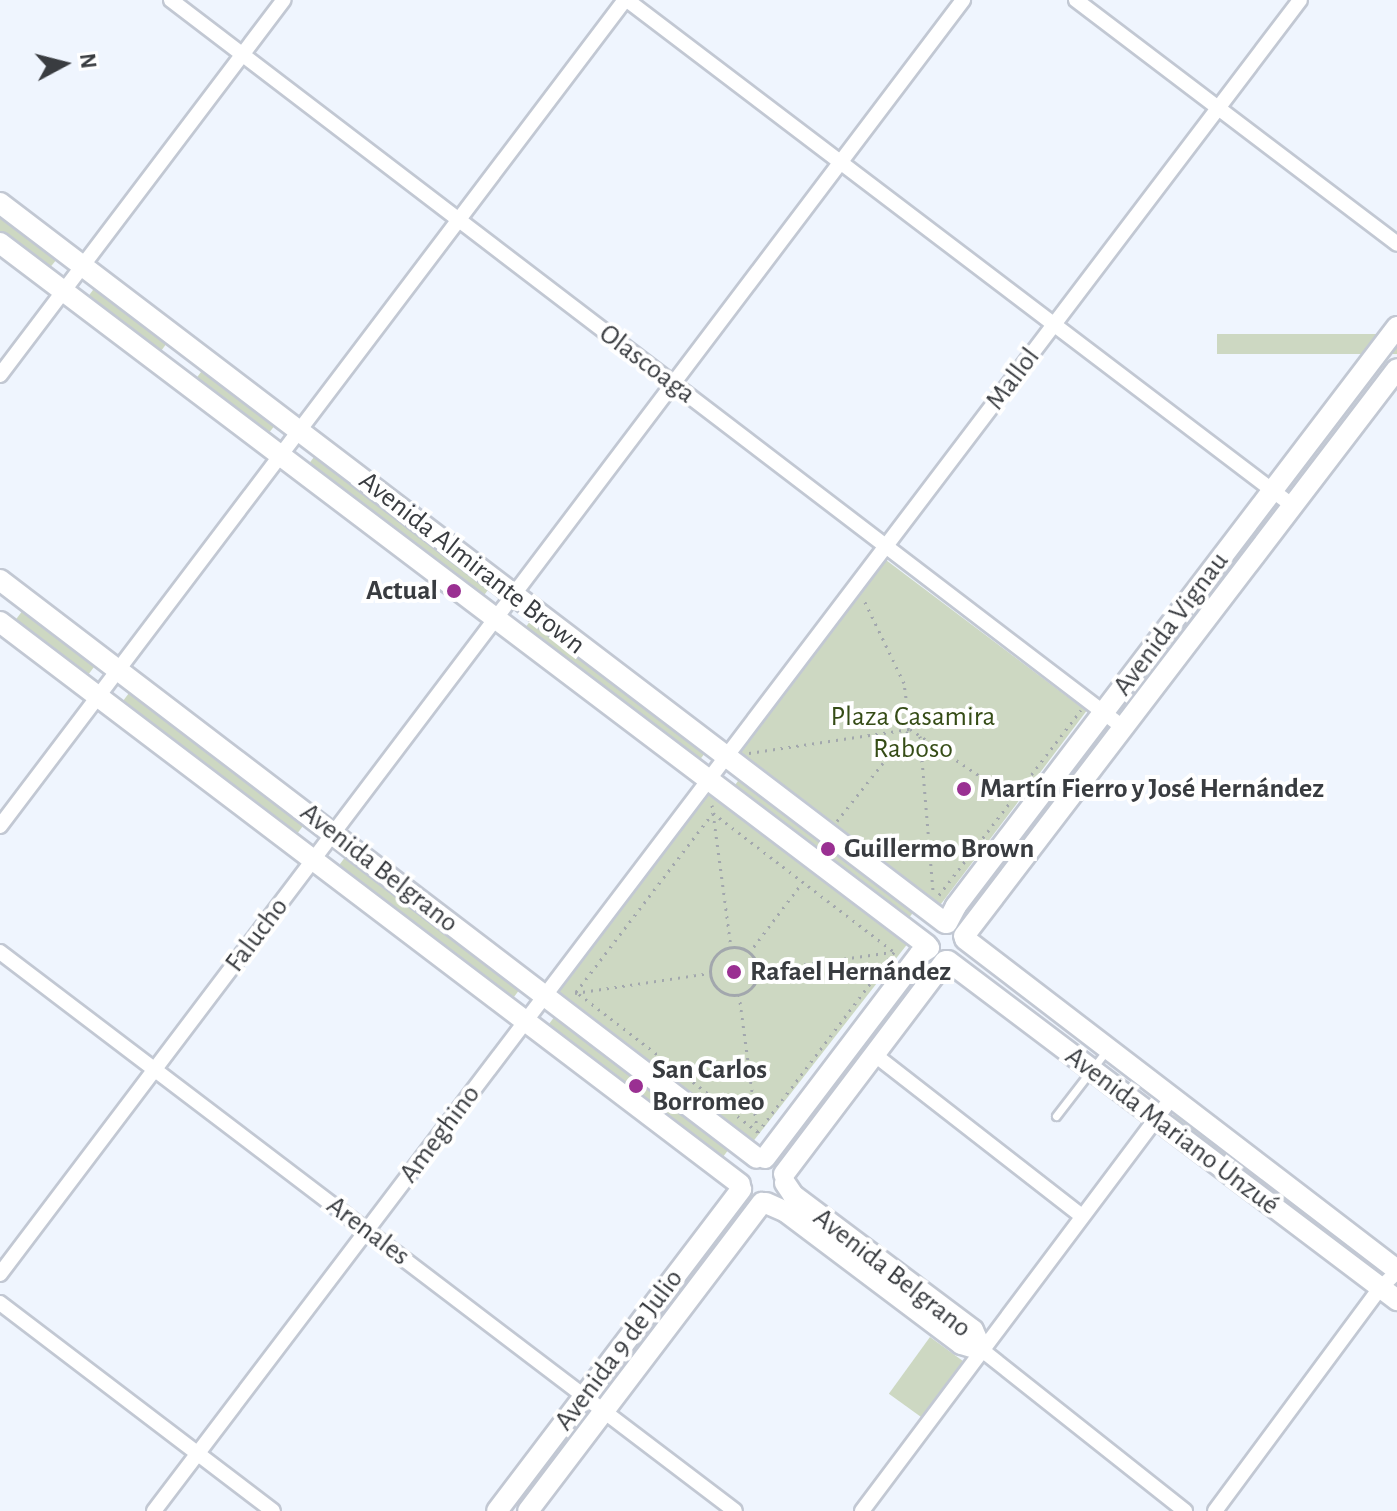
<!DOCTYPE html>
<html>
<head>
<meta charset="utf-8">
<style>
  body { margin:0 }
  #map { position:relative; width:1397px; height:1511px; overflow:hidden; background:#eff5fe; font-family:"Alegreya Sans",sans-serif }
  div>[style] { position:absolute }
  [style*='--x'] { left:calc(var(--x)*1px); top:calc(var(--y)*1px); width:calc(var(--w)*1px); rotate:calc(var(--a)*1deg) }
  .green>* { inset:0; background:#cdd8c2; transform-origin:0 0 }
  .path>* { height:3px; margin-top:-1.5px; transform-origin:0; background:repeating-linear-gradient(90deg,#a2a7ad 0 2px,transparent 0 8px) }
  .path>.ring { margin:-1.5px; padding:0; box-sizing:content-box; background:none; border:3px solid #a2a7ad; border-radius:50% }
  .roads { filter:drop-shadow(2px 0 #c2c8d3) drop-shadow(-2px 0 #c2c8d3) drop-shadow(0 2px #c2c8d3) drop-shadow(0 -2px #c2c8d3) }
  .lane>* { height:7px; margin:-3.5px; padding:0 3.5px; transform-origin:3.5px; border-radius:3.5px; background:#fff }
  .street>* { height:14px; margin:-7px; padding:0 7px; transform-origin:7px; border-radius:7px; background:#fff }
  .secondary>* { height:20px; margin:-10px; padding:0 10px; transform-origin:10px; border-radius:10px; background:#fff }
  .dots>* { width:22px; height:22px; translate:-50% -50%; box-sizing:border-box; border:4px solid #fff; border-radius:50% }
  span { translate:-50% -50%; white-space:nowrap; text-align:center; line-height:1.15; -webkit-text-stroke:8px #fff; paint-order:stroke }
  .street-label { font-size:28px; color:#393c40 }
  .poi-label { font-size:28px; color:#393c40; font-weight:700 }
  .right { translate:-100% -50%; text-align:right }
  .left { translate:0 -50%; text-align:left }
  .park-label { font-size:28px; color:#354c16 }
  .north { position:absolute; left:24px; top:24px; width:80px; height:80px; -webkit-text-stroke:6px #fff; paint-order:stroke; rotate:83deg; font-size:22px; font-weight:700; line-height:32px; text-align:center; color:#393c40 }
  .north::after { content:''; display:block; margin:auto; width:28px; height:36px; background:#393c40; clip-path:polygon(50% 0,100% 100%,50% 72%,0 100%) }
</style>
</head>
<body>
<div id="map">
  <div class="green">
    <i style="clip-path:polygon(0 216px,57px 259px,48px 270px,0 234px)"></i>
    <i style="left:96px;top:286px;width:91px;height:14px;rotate:37deg"></i>
    <i style="left:1397px;top:334px;width:20px;height:180px;rotate:90deg"></i>
    <i style="left:204px;top:368px;width:91px;height:15px;rotate:37deg"></i>
    <i style="left:317px;top:453px;width:219px;height:15px;rotate:37deg"></i>
    <i style="left:1261px;top:517px;width:12px;height:227px;rotate:35deg"></i>
    <i style="left:886px;top:560px;width:251px;height:243px;rotate:37deg"></i>
    <i style="left:23px;top:610px;width:91px;height:14px;rotate:37deg"></i>
    <i style="left:531px;top:620px;width:219px;height:15px;rotate:37deg"></i>
    <i style="left:129px;top:693px;width:219px;height:14px;rotate:37deg"></i>
    <i style="left:1098px;top:730px;width:11px;height:227px;rotate:38deg"></i>
    <i style="left:741px;top:777px;width:219px;height:15px;rotate:37deg"></i>
    <i style="left:710px;top:789px;width:251px;height:263px;rotate:38deg"></i>
    <i style="left:346px;top:856px;width:219px;height:15px;rotate:37deg"></i>
    <i style="left:920px;top:966px;width:11px;height:227px;rotate:38deg"></i>
    <i style="left:555px;top:1016px;width:219px;height:15px;rotate:37deg"></i>
    <i style="clip-path:polygon(1174px 1115px,1370px 1263px,1368px 1266px,1172px 1117px)"></i>
    <i style="left:740px;top:1205px;width:11px;height:227px;rotate:38deg"></i>
    <i style="left:930px;top:1337px;width:42px;height:70px;rotate:36deg"></i>
  </div>
  <div class="path">
    <i style="--x:920;--y:736;--w:157;--a:85.2"></i>
    <i style="--x:749;--y:753;--w:163;--a:-8.5"></i>
    <i style="--x:910;--y:729;--w:125;--a:33.9"></i>
    <i style="--x:712;--y:805;--w:143;--a:82.4"></i>
    <i style="--x:713;--y:813;--w:228;--a:37.5"></i>
    <i style="--x:894;--y:952;--w:226;--a:127.1"></i>
    <i style="--x:758;--y:1132;--w:230;--a:-142.4"></i>
    <i style="--x:576;--y:992;--w:225;--a:-52.6"></i>
    <i style="--x:837;--y:821;--w:117;--a:-51.6"></i>
    <i style="--x:910;--y:729;--w:46;--a:-97.4"></i>
    <i style="--x:904;--y:683;--w:92;--a:-115.7"></i>
    <i style="--x:939;--y:895;--w:233;--a:-52.5"></i>
    <i class="ring" style="left:710px;top:947px;width:45px;height:45px"></i>
    <i style="--x:749;--y:953;--w:88;--a:-52.9"></i>
    <i style="--x:757;--y:971;--w:136;--a:-8"></i>
    <i style="--x:575;--y:993;--w:136;--a:-8.4"></i>
    <i style="--x:739;--y:994;--w:136;--a:82.4"></i>
  </div>
  <div class="roads">
    <div class="lane">
      <i style="--x:1056;--y:1116;--w:82;--a:-52.4"></i>
    </div>
    <div class="street">
      <i style="--x:171;--y:0;--w:1199;--a:37.38"></i>
      <i style="--x:627;--y:0;--w:836;--a:37.23"></i>
      <i style="--x:1076;--y:0;--w:403;--a:37.2"></i>
      <i style="--x:0;--y:375;--w:470;--a:-52.9"></i>
      <i style="--x:0;--y:826;--w:1036;--a:-52.89"></i>
      <i style="--x:0;--y:952;--w:923;--a:37.25"></i>
      <i style="--x:875;--y:1055;--w:262;--a:37.9"></i>
      <i style="--x:0;--y:1274;--w:1597;--a:-52.91"></i>
      <i style="--x:0;--y:1303;--w:343;--a:37.3"></i>
      <i style="--x:982;--y:1350;--w:259;--a:38.4"></i>
      <i style="--x:154;--y:1511;--w:1896;--a:-52.82"></i>
      <i style="--x:862;--y:1511;--w:519;--a:-53.15"></i>
      <i style="--x:1215;--y:1511;--w:279;--a:-53.5"></i>
      <i style="--x:1381;--y:1287;--w:22;--a:-43"></i>
    </div>
    <div class="secondary">
      <i style="--x:0;--y:203;--w:1188;--a:37.3"></i>
      <i style="--x:0;--y:243;--w:1163;--a:37.14"></i>
      <i style="--x:0;--y:580;--w:952;--a:37.36"></i>
      <i style="--x:0;--y:622;--w:929;--a:37.22"></i>
      <i style="--x:947;--y:923;--w:19;--a:-62"></i>
      <i style="--x:956;--y:906;--w:728;--a:-52.7"></i>
      <i style="--x:964;--y:936;--w:713;--a:-52.63"></i>
      <i style="--x:965;--y:939;--w:544;--a:37.46"></i>
      <i style="--x:948;--y:961;--w:563;--a:37.05"></i>
      <i style="--x:765;--y:1158;--w:256;--a:-52.8"></i>
      <i style="--x:920;--y:954;--w:11;--a:-34"></i>
      <i style="--x:784;--y:1174;--w:267;--a:-52.9"></i>
      <i style="--x:785;--y:1183;--w:14;--a:56"></i>
      <i style="--x:793;--y:1195;--w:225;--a:36.9"></i>
      <i style="--x:973;--y:1330;--w:22;--a:66"></i>
      <i style="--x:766;--y:1203;--w:22;--a:24"></i>
      <i style="--x:786;--y:1212;--w:219;--a:37"></i>
      <i style="--x:961;--y:1344;--w:22;--a:16"></i>
      <i style="--x:497;--y:1511;--w:404;--a:-52.8"></i>
      <i style="--x:528;--y:1511;--w:387;--a:-52.8"></i>
    </div>
  </div>
  <div class="dots">
    <i style="left:454px;top:591px;background:#9a3092"></i>
    <i style="left:964px;top:789px;background:#9a3092"></i>
    <i style="left:828px;top:849px;background:#9a3092"></i>
    <i style="left:734px;top:972px;background:#9a3092"></i>
    <i style="left:636px;top:1086px;background:#9a3092"></i>
  </div>
  <div class="street-label">
    <span style="left:647px;top:364px;rotate:37deg">Olascoaga</span>
    <span style="left:1013px;top:379px;rotate:-53deg">Mallol</span>
    <span style="left:472px;top:563px;rotate:38deg">Avenida Almirante Brown</span>
    <span style="left:1171px;top:624px;rotate:-53deg">Avenida Vignau</span>
    <span style="left:379px;top:868px;rotate:38deg">Avenida Belgrano</span>
    <span style="left:257px;top:935px;rotate:-53deg">Falucho</span>
    <span style="left:1172px;top:1131px;rotate:37deg">Avenida Mariano Unzué</span>
    <span style="left:440px;top:1134px;rotate:-53deg">Ameghino</span>
    <span style="left:368px;top:1231px;rotate:37deg">Arenales</span>
    <span style="left:892px;top:1273px;rotate:38deg">Avenida Belgrano</span>
    <span style="left:619px;top:1350px;rotate:-53deg">Avenida 9 de Julio</span>
  </div>
  <div class="poi-label">
    <span class="right" style="left:438px;top:591px">Actual</span>
    <span class="left" style="left:980px;top:789px">Martín Fierro y José Hernández</span>
    <span class="left" style="left:844px;top:849px">Guillermo Brown</span>
    <span class="left" style="left:750px;top:972px">Rafael Hernández</span>
    <span class="left" style="left:652px;top:1086px">San Carlos<br>Borromeo</span>
  </div>
  <div class="park-label">
    <span style="left:913px;top:733px">Plaza Casamira<br>Raboso</span>
  </div>
  <div class="north">N</div>
</div>
</body>
</html>
